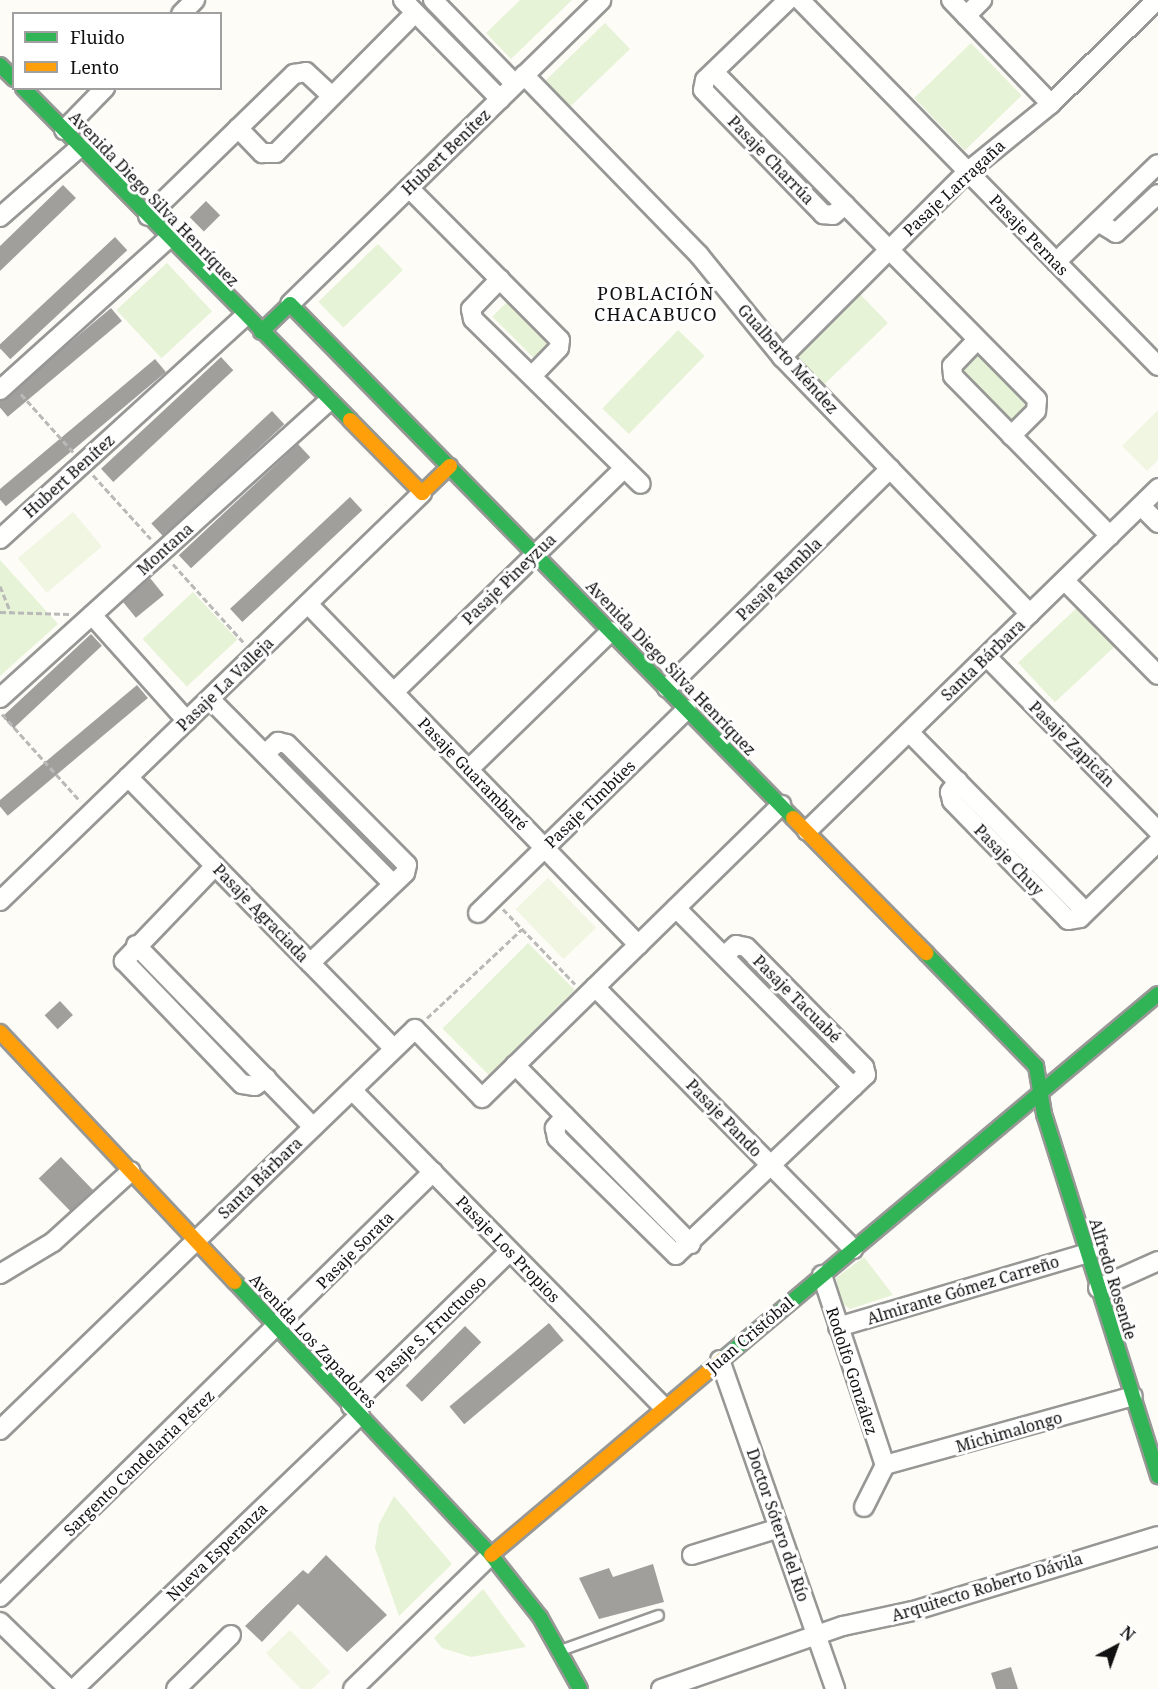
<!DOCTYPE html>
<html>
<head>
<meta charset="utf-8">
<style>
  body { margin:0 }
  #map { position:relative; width:1158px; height:1689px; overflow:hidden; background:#fdfcf7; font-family:"Noto Serif",serif }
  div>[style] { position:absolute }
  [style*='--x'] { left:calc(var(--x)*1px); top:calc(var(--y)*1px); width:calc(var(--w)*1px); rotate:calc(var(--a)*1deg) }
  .green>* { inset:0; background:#e7f3d7; transform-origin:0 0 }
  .pitch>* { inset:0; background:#f0f6e1; transform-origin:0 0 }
  .building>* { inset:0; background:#a19f9c; transform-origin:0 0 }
  .path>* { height:3px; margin-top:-1.5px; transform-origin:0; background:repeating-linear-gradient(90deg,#b9b9b8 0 6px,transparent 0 9px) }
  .roads { filter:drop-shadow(2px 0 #979795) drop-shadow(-2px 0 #979795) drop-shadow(0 2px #979795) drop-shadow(0 -2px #979795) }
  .lane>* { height:9px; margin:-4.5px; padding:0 4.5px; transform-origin:4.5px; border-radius:4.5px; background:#fffffe }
  .street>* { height:18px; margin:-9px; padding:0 9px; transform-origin:9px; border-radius:9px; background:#fffffe }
  .fast>* { height:14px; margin:-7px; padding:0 7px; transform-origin:7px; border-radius:7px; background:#30b455 }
  .slow>* { height:14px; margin:-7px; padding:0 7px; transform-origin:7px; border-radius:7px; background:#ff9f0a }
  span { translate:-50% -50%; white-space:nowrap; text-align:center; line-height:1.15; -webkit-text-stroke:6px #fff; paint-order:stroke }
  .street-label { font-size:16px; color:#111 }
  .neighbourhood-label { font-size:18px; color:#111; letter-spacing:1.5px }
  .legend { position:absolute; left:12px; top:12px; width:210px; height:78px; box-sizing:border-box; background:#fff; border:2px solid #a0a0a0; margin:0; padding:8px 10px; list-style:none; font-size:18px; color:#111 }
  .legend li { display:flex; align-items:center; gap:12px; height:30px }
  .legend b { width:30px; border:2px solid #a0a0a0 }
  .north { position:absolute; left:1086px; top:1617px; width:60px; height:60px; -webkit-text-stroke:4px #fff; paint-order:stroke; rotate:41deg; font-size:16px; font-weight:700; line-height:24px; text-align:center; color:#111 }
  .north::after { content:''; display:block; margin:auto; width:21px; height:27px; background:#111; clip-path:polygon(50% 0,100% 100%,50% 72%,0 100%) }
</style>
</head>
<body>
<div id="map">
  <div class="green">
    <i style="clip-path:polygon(520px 0,572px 0,511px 59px,486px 33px)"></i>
    <i style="left:605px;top:23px;width:36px;height:83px;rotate:46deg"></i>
    <i style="left:971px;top:43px;width:73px;height:79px;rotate:46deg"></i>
    <i style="left:378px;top:244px;width:36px;height:83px;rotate:46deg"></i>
    <i style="left:167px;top:263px;width:66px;height:69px;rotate:47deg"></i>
    <i style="left:858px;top:292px;width:43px;height:93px;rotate:46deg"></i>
    <i style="left:510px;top:299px;width:62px;height:25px;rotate:45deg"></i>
    <i style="left:678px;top:330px;width:37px;height:109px;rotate:44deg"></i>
    <i style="clip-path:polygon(974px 352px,982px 352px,1032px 403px,1011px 426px,958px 375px)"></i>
    <i style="clip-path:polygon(0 560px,58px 624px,0 676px)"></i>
    <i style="left:193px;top:592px;width:65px;height:69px;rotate:47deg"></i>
    <i style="left:1081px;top:604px;width:54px;height:86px;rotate:47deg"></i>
    <i style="left:528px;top:943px;width:66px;height:121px;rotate:45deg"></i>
    <i style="clip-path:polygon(864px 1257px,893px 1295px,850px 1309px,840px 1302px,836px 1278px)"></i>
    <i style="clip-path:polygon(394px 1496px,452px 1564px,399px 1616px,375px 1548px,379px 1524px)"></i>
    <i style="clip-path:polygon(483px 1589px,526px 1647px,471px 1657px,442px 1648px,434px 1638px)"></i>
  </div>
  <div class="pitch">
    <i style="clip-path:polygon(1158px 410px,1158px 460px,1147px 471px,1122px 446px)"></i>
    <i style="left:73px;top:512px;width:45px;height:72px;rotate:50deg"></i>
    <i style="left:548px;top:878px;width:69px;height:45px;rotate:46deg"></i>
    <i style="clip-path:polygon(290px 1630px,330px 1672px,312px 1689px,301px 1689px,266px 1653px)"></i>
  </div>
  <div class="building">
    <i style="clip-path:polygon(63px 185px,76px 198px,0 271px,0 246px)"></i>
    <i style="left:206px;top:201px;width:20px;height:23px;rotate:45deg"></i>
    <i style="left:115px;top:237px;width:18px;height:160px;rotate:47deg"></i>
    <i style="left:111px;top:308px;width:17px;height:149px;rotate:50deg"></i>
    <i style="left:221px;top:357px;width:18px;height:164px;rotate:47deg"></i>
    <i style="left:155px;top:359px;width:17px;height:209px;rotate:50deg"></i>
    <i style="left:272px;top:411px;width:18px;height:165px;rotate:47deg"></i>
    <i style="left:298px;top:444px;width:18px;height:163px;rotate:47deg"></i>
    <i style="left:350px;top:497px;width:18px;height:164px;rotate:47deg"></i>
    <i style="left:150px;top:578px;width:22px;height:36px;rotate:51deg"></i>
    <i style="left:91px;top:634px;width:16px;height:121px;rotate:47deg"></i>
    <i style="left:137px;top:685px;width:17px;height:183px;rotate:50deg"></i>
    <i style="left:60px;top:1001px;width:19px;height:21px;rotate:47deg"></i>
    <i style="left:61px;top:1157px;width:46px;height:31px;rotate:46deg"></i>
    <i style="left:549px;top:1323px;width:23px;height:130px;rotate:50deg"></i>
    <i style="left:465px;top:1326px;width:23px;height:84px;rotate:45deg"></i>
    <i style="clip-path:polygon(326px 1555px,387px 1615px,347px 1652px,298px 1604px,262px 1642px,245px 1626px,303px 1570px,308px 1574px)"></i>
    <i style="clip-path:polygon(653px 1564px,664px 1602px,599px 1619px,579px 1578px,609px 1568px,613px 1577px)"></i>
    <i style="clip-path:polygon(1011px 1667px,1018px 1689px,996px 1689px,991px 1673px)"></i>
  </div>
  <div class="path">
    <i style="--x:21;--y:394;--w:78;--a:48.1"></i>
    <i style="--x:93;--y:475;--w:86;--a:47.8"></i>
    <i style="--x:173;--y:564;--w:108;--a:48"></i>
    <i style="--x:0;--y:586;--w:29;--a:68"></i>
    <i style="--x:0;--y:612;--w:69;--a:1.7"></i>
    <i style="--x:2;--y:714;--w:117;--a:48.1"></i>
    <i style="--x:503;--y:909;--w:104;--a:46.2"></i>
    <i style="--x:427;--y:1018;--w:130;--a:-43.1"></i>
  </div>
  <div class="roads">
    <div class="lane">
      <i style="--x:560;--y:1650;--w:104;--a:-19.7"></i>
    </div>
    <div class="street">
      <i style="--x:403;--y:0;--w:139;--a:45.6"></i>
      <i style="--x:433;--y:0;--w:117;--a:45.7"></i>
      <i style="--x:788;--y:0;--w:115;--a:136.1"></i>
      <i style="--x:705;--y:80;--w:10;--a:101"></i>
      <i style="--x:703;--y:90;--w:173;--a:45.9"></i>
      <i style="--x:823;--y:214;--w:10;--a:6"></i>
      <i style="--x:833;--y:215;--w:16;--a:-40"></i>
      <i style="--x:800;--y:0;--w:512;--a:45.63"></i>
      <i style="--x:951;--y:0;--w:144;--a:46.1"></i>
      <i style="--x:181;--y:14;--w:20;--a:-45"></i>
      <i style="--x:966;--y:16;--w:23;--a:-45"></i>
      <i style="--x:714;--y:72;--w:460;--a:45.4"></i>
      <i style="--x:1037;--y:400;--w:11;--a:95"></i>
      <i style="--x:1036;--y:411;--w:35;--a:135"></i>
      <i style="--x:524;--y:75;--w:251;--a:45.8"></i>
      <i style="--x:699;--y:255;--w:132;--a:50.9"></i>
      <i style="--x:782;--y:357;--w:357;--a:46"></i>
      <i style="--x:238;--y:128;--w:35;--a:46"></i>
      <i style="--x:262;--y:153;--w:14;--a:0"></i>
      <i style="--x:276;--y:153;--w:197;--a:-45.2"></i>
      <i style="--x:64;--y:130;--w:59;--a:-45.7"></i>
      <i style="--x:409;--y:188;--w:214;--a:45.2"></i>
      <i style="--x:560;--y:340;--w:8;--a:97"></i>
      <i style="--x:559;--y:348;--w:39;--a:134"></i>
      <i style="--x:148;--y:216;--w:204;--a:-44.2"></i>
      <i style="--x:294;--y:74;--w:12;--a:-9"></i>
      <i style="--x:306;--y:72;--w:35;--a:43"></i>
      <i style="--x:0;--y:217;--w:106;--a:-41.2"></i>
      <i style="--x:1098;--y:222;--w:21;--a:31"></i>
      <i style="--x:1116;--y:233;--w:57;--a:-42.9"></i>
      <i style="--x:1056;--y:262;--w:141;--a:-43.9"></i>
      <i style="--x:500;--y:279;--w:42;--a:134"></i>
      <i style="--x:471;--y:309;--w:10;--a:79"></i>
      <i style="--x:473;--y:319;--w:235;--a:44.5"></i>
      <i style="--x:290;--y:304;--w:435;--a:-44.3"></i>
      <i style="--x:977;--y:340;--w:36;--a:134"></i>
      <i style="--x:952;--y:366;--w:10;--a:84"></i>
      <i style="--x:953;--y:376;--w:224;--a:45.5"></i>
      <i style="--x:782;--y:357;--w:262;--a:-45"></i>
      <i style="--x:967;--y:172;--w:108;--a:-39"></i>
      <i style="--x:1051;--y:104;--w:148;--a:-44.5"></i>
      <i style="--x:0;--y:390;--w:227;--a:-42"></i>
      <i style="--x:1141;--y:506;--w:24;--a:45"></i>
      <i style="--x:0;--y:539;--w:331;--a:-42.3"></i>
      <i style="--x:1065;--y:581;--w:132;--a:45.3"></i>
      <i style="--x:308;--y:604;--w:475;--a:45.9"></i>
      <i style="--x:92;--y:615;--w:142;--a:48.1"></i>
      <i style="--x:987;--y:657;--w:244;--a:45.5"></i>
      <i style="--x:667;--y:688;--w:313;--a:-44.5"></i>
      <i style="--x:394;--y:692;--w:321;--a:-44.2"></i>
      <i style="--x:0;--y:698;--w:443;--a:-42.1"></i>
      <i style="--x:210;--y:699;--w:260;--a:45.3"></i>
      <i style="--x:909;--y:732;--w:252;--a:45.5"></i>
      <i style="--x:265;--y:754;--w:18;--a:-43"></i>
      <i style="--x:278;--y:742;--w:9;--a:13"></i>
      <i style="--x:287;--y:744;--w:170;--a:45.2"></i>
      <i style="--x:407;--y:865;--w:8;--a:104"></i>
      <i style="--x:405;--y:873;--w:131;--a:136.5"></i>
      <i style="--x:469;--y:769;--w:198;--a:-44.2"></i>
      <i style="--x:128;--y:777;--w:380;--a:45.6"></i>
      <i style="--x:958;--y:781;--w:14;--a:126"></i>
      <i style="--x:950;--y:792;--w:9;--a:77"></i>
      <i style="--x:952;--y:801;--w:166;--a:45.7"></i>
      <i style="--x:1068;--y:920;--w:12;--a:-9"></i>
      <i style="--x:1080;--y:918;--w:109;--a:-44.3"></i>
      <i style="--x:807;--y:831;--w:491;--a:-44.3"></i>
      <i style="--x:215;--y:866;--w:132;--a:133.8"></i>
      <i style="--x:124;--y:961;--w:170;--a:46.2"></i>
      <i style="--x:242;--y:1084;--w:13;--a:9"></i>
      <i style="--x:255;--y:1086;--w:14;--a:-36"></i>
      <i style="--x:0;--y:901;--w:587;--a:-44.03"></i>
      <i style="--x:676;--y:908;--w:252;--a:45.3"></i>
      <i style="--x:478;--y:913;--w:292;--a:-44.3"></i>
      <i style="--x:136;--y:945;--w:254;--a:45.8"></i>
      <i style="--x:595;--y:987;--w:368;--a:45.4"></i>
      <i style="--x:515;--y:1065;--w:251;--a:45.5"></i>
      <i style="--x:352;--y:1090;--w:444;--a:45.5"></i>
      <i style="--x:565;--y:1116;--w:16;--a:130"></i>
      <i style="--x:555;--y:1128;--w:10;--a:79"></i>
      <i style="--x:557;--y:1138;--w:167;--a:44.5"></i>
      <i style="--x:676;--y:1255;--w:262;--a:-43.5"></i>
      <i style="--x:866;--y:1075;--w:8;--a:-104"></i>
      <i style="--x:864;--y:1067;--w:168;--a:-134.5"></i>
      <i style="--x:746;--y:947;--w:10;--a:-169"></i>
      <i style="--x:736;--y:945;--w:16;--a:137"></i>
      <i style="--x:0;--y:1274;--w:62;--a:-31.1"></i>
      <i style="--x:53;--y:1242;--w:105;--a:-42.3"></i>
      <i style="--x:822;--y:1275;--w:200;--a:71.7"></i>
      <i style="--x:1098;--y:1288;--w:66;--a:-24.2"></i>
      <i style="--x:838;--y:1327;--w:261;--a:-16.5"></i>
      <i style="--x:720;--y:1360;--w:349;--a:70.7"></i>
      <i style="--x:351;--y:1406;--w:222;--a:-44.3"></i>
      <i style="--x:0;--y:1430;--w:577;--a:-44.02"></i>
      <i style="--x:415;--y:1029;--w:96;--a:45.8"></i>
      <i style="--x:482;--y:1098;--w:419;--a:-44.4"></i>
      <i style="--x:885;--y:1465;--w:257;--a:-15.5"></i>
      <i style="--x:864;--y:1507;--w:47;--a:-63.4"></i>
      <i style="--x:692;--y:1555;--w:91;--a:-17.2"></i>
      <i style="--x:0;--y:1597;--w:607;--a:-44.47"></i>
      <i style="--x:0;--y:1622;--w:96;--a:44.2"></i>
      <i style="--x:74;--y:1689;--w:396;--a:-43.8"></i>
      <i style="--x:176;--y:1689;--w:77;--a:-44.5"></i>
      <i style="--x:353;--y:1689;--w:192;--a:-44.2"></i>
      <i style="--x:661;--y:1689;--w:193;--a:-19.1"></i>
      <i style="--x:843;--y:1626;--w:72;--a:-12.1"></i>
      <i style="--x:913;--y:1611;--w:256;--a:-17"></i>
    </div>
    <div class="fast">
      <i style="--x:0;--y:65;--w:20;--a:45"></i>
      <i style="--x:23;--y:88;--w:466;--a:45.4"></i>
      <i style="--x:261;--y:332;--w:40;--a:-44"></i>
      <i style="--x:290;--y:304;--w:719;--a:45.62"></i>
      <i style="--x:926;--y:953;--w:158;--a:45.8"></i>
      <i style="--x:1036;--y:1066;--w:49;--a:80.5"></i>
      <i style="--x:1044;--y:1114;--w:380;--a:72.5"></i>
      <i style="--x:235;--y:1282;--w:374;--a:46.8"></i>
      <i style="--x:491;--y:1555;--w:79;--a:51.7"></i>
      <i style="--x:540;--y:1617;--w:82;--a:60.9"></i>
      <i style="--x:723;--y:1359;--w:568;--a:-40"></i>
    </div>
    <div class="slow">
      <i style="--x:350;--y:420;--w:103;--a:45.4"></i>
      <i style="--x:422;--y:493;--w:39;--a:-44"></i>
      <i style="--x:793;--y:818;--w:190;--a:45.4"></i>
      <i style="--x:0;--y:1032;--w:343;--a:46.8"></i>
      <i style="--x:491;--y:1555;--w:304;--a:-40.2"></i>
    </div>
  </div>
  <div class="street-label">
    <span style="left:446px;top:152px;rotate:-44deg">Hubert Benítez</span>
    <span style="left:771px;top:160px;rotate:46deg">Pasaje Charrúa</span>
    <span style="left:954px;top:188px;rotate:-43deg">Pasaje Larragaña</span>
    <span style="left:154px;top:199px;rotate:46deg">Avenida Diego Silva Henríquez</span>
    <span style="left:1029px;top:235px;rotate:46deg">Pasaje Pernas</span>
    <span style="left:788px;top:359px;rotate:48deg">Gualberto Méndez</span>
    <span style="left:69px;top:476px;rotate:-42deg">Hubert Benítez</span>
    <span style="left:165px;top:549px;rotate:-42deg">Montana</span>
    <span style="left:509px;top:579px;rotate:-44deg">Pasaje Pineyzua</span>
    <span style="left:779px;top:579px;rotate:-44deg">Pasaje Rambla</span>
    <span style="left:983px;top:660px;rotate:-44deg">Santa Bárbara</span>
    <span style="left:671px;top:668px;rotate:46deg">Avenida Diego Silva Henríquez</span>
    <span style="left:225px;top:684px;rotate:-44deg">Pasaje La Valleja</span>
    <span style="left:1072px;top:744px;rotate:45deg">Pasaje Zapicán</span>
    <span style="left:473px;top:774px;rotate:46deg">Pasaje Guarambaré</span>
    <span style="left:590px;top:804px;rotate:-44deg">Pasaje Timbúes</span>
    <span style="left:1009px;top:860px;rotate:46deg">Pasaje Chuy</span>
    <span style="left:261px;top:913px;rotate:46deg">Pasaje Agraciada</span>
    <span style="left:797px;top:999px;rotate:45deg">Pasaje Tacuabé</span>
    <span style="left:724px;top:1118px;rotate:46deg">Pasaje Pando</span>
    <span style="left:260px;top:1178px;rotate:-44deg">Santa Bárbara</span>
    <span style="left:508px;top:1249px;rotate:46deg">Pasaje Los Propios</span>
    <span style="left:355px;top:1250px;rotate:-45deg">Pasaje Sorata</span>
    <span style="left:1113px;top:1279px;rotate:73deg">Alfredo Rosende</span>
    <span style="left:963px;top:1290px;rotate:-17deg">Almirante Gómez Carreño</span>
    <span style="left:431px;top:1329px;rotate:-44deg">Pasaje S. Fructuoso</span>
    <span style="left:750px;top:1335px;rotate:-40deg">Juan Cristóbal</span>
    <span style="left:313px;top:1341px;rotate:47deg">Avenida Los Zapadores</span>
    <span style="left:852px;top:1371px;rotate:72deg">Rodolfo González</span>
    <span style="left:1009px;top:1432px;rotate:-16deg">Michimalongo</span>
    <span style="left:139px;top:1463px;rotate:-44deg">Sargento Candelaria Pérez</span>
    <span style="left:778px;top:1525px;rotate:71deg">Doctor Sótero del Río</span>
    <span style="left:217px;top:1552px;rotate:-44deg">Nueva Esperanza</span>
    <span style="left:987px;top:1587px;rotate:-17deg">Arquitecto Roberto Dávila</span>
  </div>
  <div class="neighbourhood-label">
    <span style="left:656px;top:304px">POBLACIÓN<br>CHACABUCO</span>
  </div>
  <ul class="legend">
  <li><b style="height:8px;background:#30b455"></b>Fluido</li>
  <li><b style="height:8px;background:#ff9f0a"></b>Lento</li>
  </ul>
  <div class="north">N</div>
</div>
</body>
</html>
